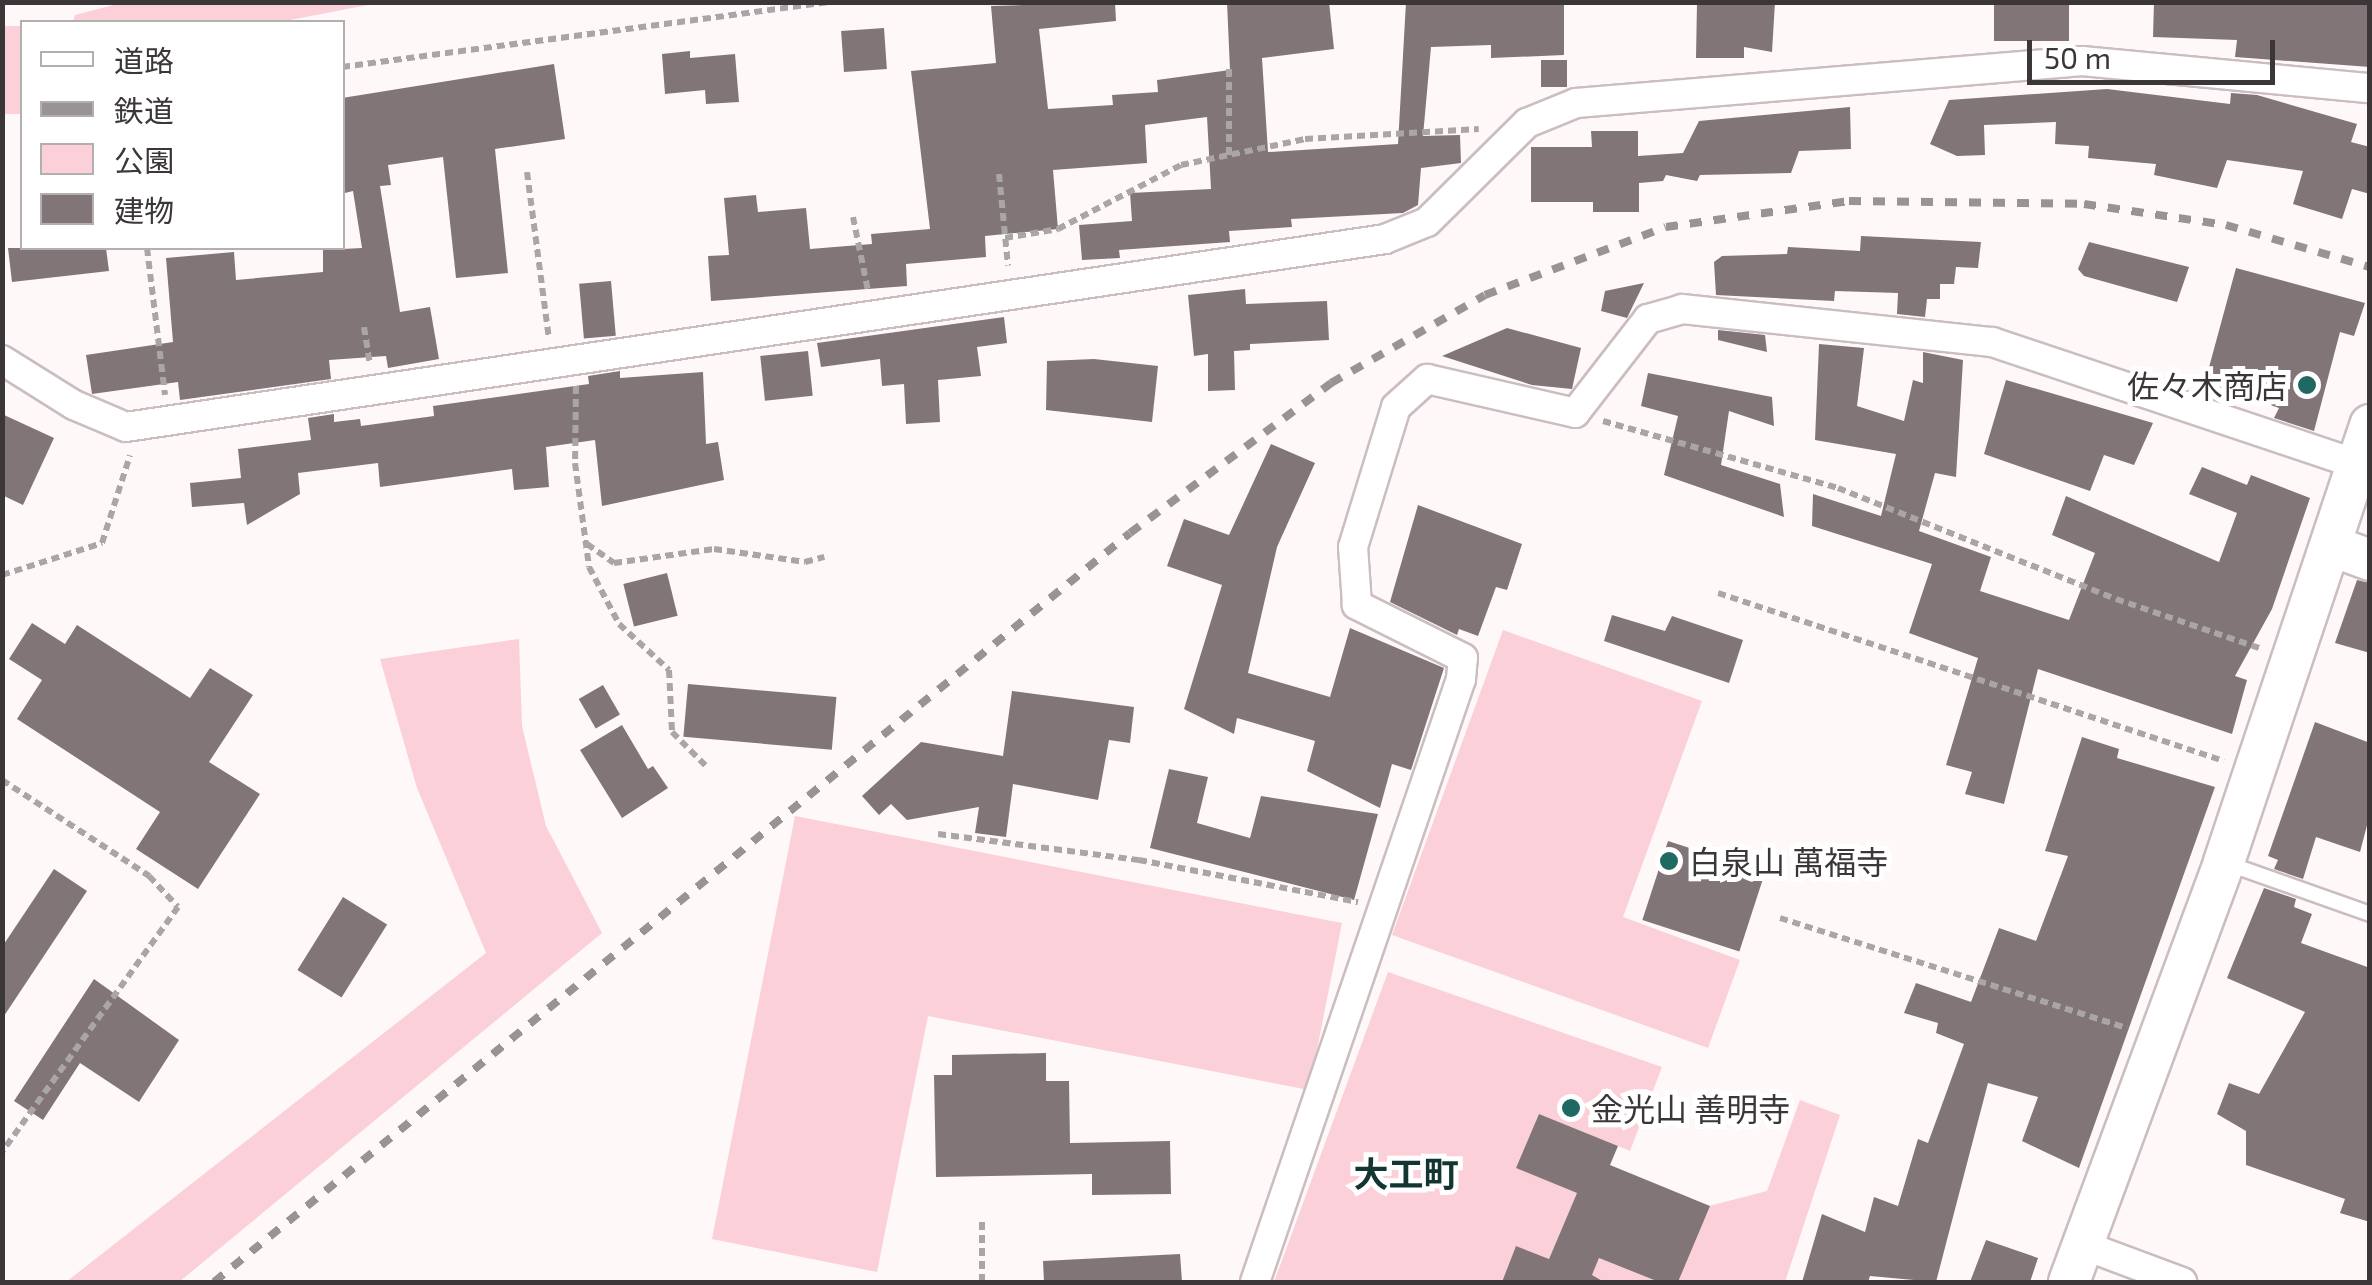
<!DOCTYPE html>
<html>
<head>
<meta charset="utf-8">
<style>
  body { margin:0 }
  #map { position:relative; width:2372px; height:1285px; overflow:hidden; background:#fef8f9; font-family:"Exo 2","Noto Sans JP",sans-serif }
  div>[style] { position:absolute }
  [style*='--x'] { left:calc(var(--x)*1px); top:calc(var(--y)*1px); width:calc(var(--w)*1px); rotate:calc(var(--a)*1deg) }
  .green>* { inset:0; background:#fbd0d8; transform-origin:0 0 }
  .building>* { inset:0; background:#817577; transform-origin:0 0 }
  .path>* { height:6px; margin-top:-3px; transform-origin:0; background:repeating-linear-gradient(90deg,#aaa5a6 0 8px,transparent 0 13px) }
  .roads { filter:drop-shadow(2px 0 #cbbdc0) drop-shadow(-2px 0 #cbbdc0) drop-shadow(0 2px #cbbdc0) drop-shadow(0 -2px #cbbdc0) }
  .lane>* { height:14px; margin:-7px; padding:0 7px; transform-origin:7px; border-radius:7px; background:#fff }
  .street>* { height:28px; margin:-14px; padding:0 14px; transform-origin:14px; border-radius:14px; background:#fff }
  .secondary>* { height:40px; margin:-20px; padding:0 20px; transform-origin:20px; border-radius:20px; background:#fff }
  .rail>* { height:8px; margin-top:-4px; transform-origin:0; background:repeating-linear-gradient(90deg,#999394 0 12px,transparent 0 24px) }
  .dots>* { width:28px; height:28px; translate:-50% -50%; box-sizing:border-box; border:5px solid #fff; border-radius:50% }
  span { translate:-50% -50%; white-space:nowrap; text-align:center; line-height:1.15; -webkit-text-stroke:10px #fff; paint-order:stroke }
  .poi-label { font-size:32px; color:#3b3637 }
  .right { translate:-100% -50%; text-align:right }
  .left { translate:0 -50%; text-align:left }
  .neighbourhood-label { font-size:35px; color:#143632; font-weight:700 }
  .frame { position:absolute; inset:0; border:5px solid #3b3637; pointer-events:none }
  .legend { position:absolute; left:20px; top:20px; width:325px; height:230px; box-sizing:border-box; background:#fff; border:2px solid #b1afaf; margin:0; padding:12px 18px; list-style:none; font-size:30px; color:#3b3637 }
  .legend li { display:flex; align-items:center; gap:20px; height:50px }
  .legend b { width:50px; border:2px solid #b1afaf }
  .scale { position:absolute; left:2027px; top:40px; width:248px; height:45px; box-sizing:border-box; border:5px solid #3b3637; border-top:0; padding-left:12px; font-size:30px; line-height:35px; white-space:nowrap; color:#3b3637; -webkit-text-stroke:8px #fff; paint-order:stroke }
</style>
</head>
<body>
<div id="map">
  <div class="green">
    <i style="clip-path:polygon(121px 3px,121px 2px,378px 3px,280px 22px,73px 22px,75px 15px)"></i>
    <i style="left:22px;top:26px;width:88px;height:20px;rotate:90deg"></i>
    <i style="clip-path:polygon(1503px 630px,1702px 701px,1623px 917px,1740px 960px,1708px 1048px,1392px 935px)"></i>
    <i style="clip-path:polygon(519px 639px,522px 726px,546px 826px,602px 933px,179px 1282px,66px 1282px,486px 953px,417px 788px,380px 659px)"></i>
    <i style="clip-path:polygon(795px 816px,1342px 923px,1309px 1090px,928px 1016px,877px 1272px,712px 1239px)"></i>
    <i style="clip-path:polygon(1388px 972px,1662px 1067px,1630px 1151px,1539px 1114px,1517px 1168px,1577px 1193px,1549px 1259px,1516px 1247px,1502px 1282px,1274px 1282px)"></i>
    <i style="clip-path:polygon(1800px 1100px,1840px 1115px,1785px 1282px,1678px 1282px,1709px 1206px,1767px 1191px)"></i>
    <i style="clip-path:polygon(1599px 1258px,1659px 1282px,1589px 1282px)"></i>
  </div>
  <div class="building">
    <i style="clip-path:polygon(1115px 2px,1116px 21px,1039px 29px,1048px 109px,1113px 105px,1112px 95px,1158px 92px,1157px 80px,1230px 70px,1227px 2px,1329px 2px,1334px 49px,1262px 58px,1268px 152px,1398px 144px,1406px 2px,1564px 2px,1564px 55px,1491px 58px,1491px 45px,1431px 47px,1423px 136px,1460px 135px,1461px 163px,1421px 168px,1418px 205px,1403px 213px,1291px 219px,1292px 227px,1229px 231px,1230px 242px,1119px 250px,1120px 258px,1082px 260px,1079px 225px,1132px 221px,1130px 193px,1211px 189px,1207px 117px,1145px 125px,1147px 163px,1053px 170px,1058px 229px,985px 236px,986px 257px,906px 264px,907px 286px,711px 301px,708px 256px,729px 255px,724px 198px,756px 195px,758px 212px,806px 208px,810px 249px,872px 244px,871px 234px,930px 229px,911px 71px,996px 63px,991px 6px)"></i>
    <i style="clip-path:polygon(1697px 2px,1775px 2px,1772px 52px,1744px 47px,1744px 58px,1696px 58px)"></i>
    <i style="left:1994px;top:2px;width:75px;height:39px"></i>
    <i style="clip-path:polygon(2154px 2px,2370px 2px,2370px 67px,2235px 57px,2237px 40px,2153px 37px)"></i>
    <i style="left:884px;top:28px;width:41px;height:43px;rotate:86deg"></i>
    <i style="clip-path:polygon(690px 51px,690px 58px,735px 54px,739px 102px,706px 104px,705px 90px,665px 94px,662px 54px)"></i>
    <i style="left:1541px;top:60px;width:26px;height:27px"></i>
    <i style="clip-path:polygon(554px 64px,565px 139px,495px 149px,508px 273px,456px 278px,443px 157px,388px 165px,391px 185px,380px 186px,400px 312px,430px 307px,439px 359px,388px 368px,386px 356px,329px 360px,331px 379px,180px 400px,178px 382px,92px 394px,86px 355px,173px 342px,166px 258px,234px 252px,236px 280px,323px 272px,323px 250px,362px 248px,353px 191px,345px 193px,342px 179px,342px 98px)"></i>
    <i style="clip-path:polygon(2107px 89px,2230px 104px,2231px 93px,2257px 95px,2357px 124px,2351px 142px,2370px 147px,2370px 194px,2352px 189px,2342px 219px,2293px 204px,2303px 171px,2227px 160px,2217px 188px,2154px 175px,2156px 164px,2088px 158px,2089px 146px,2055px 144px,2056px 122px,1984px 125px,1985px 155px,1957px 156px,1930px 144px,1949px 100px)"></i>
    <i style="clip-path:polygon(1850px 107px,1851px 149px,1799px 151px,1791px 173px,1700px 175px,1697px 181px,1666px 175px,1663px 181px,1639px 183px,1639px 212px,1593px 212px,1593px 202px,1531px 202px,1531px 147px,1592px 147px,1591px 131px,1638px 131px,1638px 156px,1683px 153px,1699px 121px)"></i>
    <i style="clip-path:polygon(1861px 236px,1981px 242px,1978px 268px,1956px 267px,1954px 284px,1940px 284px,1940px 299px,1927px 299px,1925px 317px,1897px 314px,1898px 293px,1835px 291px,1834px 301px,1716px 295px,1714px 262px,1722px 256px,1787px 254px,1788px 247px,1860px 251px)"></i>
    <i style="clip-path:polygon(2089px 242px,2189px 267px,2177px 302px,2084px 276px,2078px 269px)"></i>
    <i style="clip-path:polygon(8px 248px,106px 248px,109px 271px,12px 282px)"></i>
    <i style="clip-path:polygon(2236px 268px,2365px 303px,2354px 336px,2340px 332px,2314px 431px,2274px 418px,2279px 408px,2205px 382px)"></i>
    <i style="left:611px;top:281px;width:55px;height:32px;rotate:85deg"></i>
    <i style="clip-path:polygon(1644px 283px,1627px 318px,1601px 311px,1605px 291px)"></i>
    <i style="clip-path:polygon(1245px 289px,1246px 304px,1327px 301px,1329px 340px,1250px 344px,1250px 350px,1234px 351px,1235px 390px,1208px 391px,1208px 354px,1194px 356px,1188px 295px)"></i>
    <i style="clip-path:polygon(1004px 317px,1007px 343px,977px 347px,981px 376px,938px 380px,940px 422px,906px 424px,904px 384px,882px 386px,880px 359px,821px 367px,817px 343px)"></i>
    <i style="clip-path:polygon(1507px 328px,1581px 348px,1572px 389px,1532px 385px,1442px 356px)"></i>
    <i style="clip-path:polygon(1718px 330px,1765px 335px,1767px 352px,1718px 340px)"></i>
    <i style="clip-path:polygon(1819px 344px,1864px 348px,1857px 406px,1904px 421px,1913px 380px,1923px 383px,1923px 352px,1963px 360px,1956px 477px,1935px 473px,1919px 531px,1991px 557px,1980px 591px,2069px 620px,2095px 553px,2052px 535px,2066px 496px,2219px 562px,2237px 513px,2189px 494px,2202px 467px,2247px 485px,2251px 475px,2310px 498px,2272px 609px,2235px 676px,2247px 680px,2232px 734px,2038px 669px,2004px 804px,1965px 794px,1972px 772px,1946px 765px,1978px 658px,1909px 633px,1932px 564px,1812px 526px,1813px 494px,1881px 516px,1896px 454px,1815px 440px)"></i>
    <i style="left:808px;top:351px;width:45px;height:48px;rotate:84deg"></i>
    <i style="clip-path:polygon(1094px 359px,1158px 366px,1152px 422px,1046px 410px,1047px 361px)"></i>
    <i style="clip-path:polygon(620px 371px,620px 378px,703px 372px,706px 444px,718px 442px,724px 480px,602px 506px,595px 440px,546px 447px,549px 487px,514px 490px,512px 469px,380px 487px,378px 463px,298px 473px,300px 494px,247px 525px,244px 503px,192px 507px,190px 483px,241px 478px,238px 449px,311px 440px,308px 418px,334px 414px,334px 422px,360px 419px,361px 426px,434px 416px,433px 406px,589px 384px,588px 376px)"></i>
    <i style="clip-path:polygon(1648px 373px,1772px 397px,1774px 426px,1729px 411px,1721px 465px,1780px 484px,1784px 517px,1664px 475px,1678px 416px,1641px 406px)"></i>
    <i style="clip-path:polygon(2006px 380px,2153px 423px,2134px 465px,2104px 455px,2090px 491px,1984px 454px)"></i>
    <i style="clip-path:polygon(2px 414px,54px 438px,23px 505px,2px 495px)"></i>
    <i style="clip-path:polygon(1271px 444px,1315px 463px,1277px 547px,1248px 673px,1330px 697px,1350px 628px,1444px 668px,1411px 770px,1392px 764px,1380px 808px,1307px 771px,1315px 741px,1237px 718px,1234px 734px,1184px 709px,1222px 585px,1167px 566px,1184px 519px,1229px 535px)"></i>
    <i style="clip-path:polygon(1418px 505px,1522px 544px,1507px 590px,1496px 587px,1478px 636px,1459px 629px,1457px 635px,1390px 602px)"></i>
    <i style="left:667px;top:573px;width:44px;height:45px;rotate:76deg"></i>
    <i style="clip-path:polygon(2357px 580px,2370px 583px,2370px 653px,2335px 643px)"></i>
    <i style="clip-path:polygon(1612px 615px,1665px 631px,1672px 616px,1743px 640px,1729px 683px,1604px 641px)"></i>
    <i style="clip-path:polygon(32px 623px,65px 644px,77px 625px,190px 698px,210px 668px,253px 695px,209px 762px,260px 794px,198px 889px,136px 849px,160px 812px,17px 719px,42px 680px,9px 659px)"></i>
    <i style="left:688px;top:684px;width:149px;height:53px;rotate:5deg"></i>
    <i style="left:603px;top:685px;width:34px;height:28px;rotate:60deg"></i>
    <i style="clip-path:polygon(1012px 691px,1134px 707px,1130px 743px,1109px 740px,1098px 800px,1013px 784px,1006px 837px,975px 833px,979px 807px,907px 820px,891px 804px,879px 815px,862px 796px,921px 742px,1003px 756px)"></i>
    <i style="clip-path:polygon(2315px 722px,2370px 743px,2370px 814px,2360px 852px,2316px 837px,2303px 879px,2274px 869px,2278px 860px,2268px 856px)"></i>
    <i style="clip-path:polygon(622px 725px,648px 769px,653px 766px,668px 788px,622px 818px,580px 750px)"></i>
    <i style="clip-path:polygon(2082px 737px,2119px 749px,2117px 758px,2215px 787px,2079px 1168px,2022px 1141px,2038px 1097px,1988px 1083px,1936px 1282px,1870px 1276px,1868px 1282px,1802px 1282px,1822px 1214px,1865px 1232px,1874px 1197px,1898px 1206px,1918px 1139px,1928px 1143px,1964px 1044px,1936px 1033px,1938px 1023px,1904px 1013px,1916px 983px,1971px 1002px,1999px 928px,2036px 941px,2068px 856px,2045px 851px)"></i>
    <i style="clip-path:polygon(1169px 769px,1208px 777px,1197px 823px,1250px 838px,1261px 796px,1378px 814px,1354px 900px,1150px 848px)"></i>
    <i style="left:1668px;top:841px;width:102px;height:83px;rotate:18deg"></i>
    <i style="clip-path:polygon(54px 869px,87px 891px,2px 1019px,2px 947px)"></i>
    <i style="clip-path:polygon(2264px 888px,2296px 899px,2294px 907px,2312px 914px,2301px 943px,2370px 968px,2370px 1222px,2340px 1213px,2345px 1199px,2246px 1165px,2246px 1131px,2217px 1114px,2229px 1083px,2259px 1094px,2305px 1012px,2227px 978px)"></i>
    <i style="left:343px;top:897px;width:52px;height:86px;rotate:32deg"></i>
    <i style="clip-path:polygon(94px 979px,179px 1040px,139px 1102px,80px 1063px,43px 1120px,14px 1101px)"></i>
    <i style="clip-path:polygon(1046px 1053px,1046px 1081px,1069px 1081px,1070px 1143px,1170px 1141px,1171px 1194px,1092px 1195px,1092px 1174px,936px 1177px,934px 1075px,952px 1075px,952px 1055px)"></i>
    <i style="clip-path:polygon(1539px 1114px,1618px 1146px,1610px 1165px,1710px 1206px,1678px 1282px,1659px 1282px,1599px 1258px,1592px 1275px,1604px 1282px,1502px 1282px,1516px 1246px,1549px 1259px,1577px 1193px,1516px 1168px)"></i>
    <i style="clip-path:polygon(1986px 1240px,2038px 1258px,2030px 1282px,1970px 1282px)"></i>
    <i style="clip-path:polygon(1180px 1254px,1182px 1282px,1044px 1282px,1043px 1261px)"></i>
  </div>
  <div class="path">
    <i style="--x:342;--y:67;--w:489;--a:-7.6"></i>
    <i style="--x:1229;--y:155;--w:90;--a:-90"></i>
    <i style="--x:527;--y:172;--w:167;--a:82.5"></i>
    <i style="--x:999;--y:174;--w:92;--a:84.4"></i>
    <i style="--x:853;--y:217;--w:76;--a:78.5"></i>
    <i style="--x:1005;--y:238;--w:54;--a:-9.6"></i>
    <i style="--x:1058;--y:229;--w:139;--a:-27.5"></i>
    <i style="--x:1181;--y:165;--w:127;--a:-11.8"></i>
    <i style="--x:1305;--y:139;--w:174;--a:-3.3"></i>
    <i style="--x:147;--y:248;--w:148;--a:83"></i>
    <i style="--x:364;--y:327;--w:38;--a:81"></i>
    <i style="--x:576;--y:386;--w:77;--a:90.7"></i>
    <i style="--x:575;--y:463;--w:105;--a:82.3"></i>
    <i style="--x:589;--y:567;--w:64;--a:62.2"></i>
    <i style="--x:619;--y:624;--w:68;--a:42.6"></i>
    <i style="--x:669;--y:670;--w:62;--a:87.2"></i>
    <i style="--x:672;--y:732;--w:49;--a:45"></i>
    <i style="--x:1603;--y:421;--w:244;--a:15.9"></i>
    <i style="--x:1838;--y:488;--w:299;--a:21.8"></i>
    <i style="--x:2116;--y:599;--w:154;--a:18.9"></i>
    <i style="--x:587;--y:544;--w:33;--a:35"></i>
    <i style="--x:614;--y:563;--w:101;--a:-8"></i>
    <i style="--x:714;--y:549;--w:92;--a:8.1"></i>
    <i style="--x:805;--y:562;--w:20;--a:-15"></i>
    <i style="--x:2;--y:575;--w:105;--a:-17.7"></i>
    <i style="--x:102;--y:543;--w:92;--a:-72.3"></i>
    <i style="--x:1718;--y:593;--w:533;--a:18.37"></i>
    <i style="--x:2;--y:780;--w:176;--a:33.1"></i>
    <i style="--x:149;--y:876;--w:42;--a:46.9"></i>
    <i style="--x:178;--y:907;--w:302;--a:125.7"></i>
    <i style="--x:938;--y:834;--w:203;--a:7.4"></i>
    <i style="--x:1139;--y:860;--w:223;--a:10.9"></i>
    <i style="--x:1780;--y:918;--w:364;--a:17.6"></i>
    <i style="--x:982;--y:1282;--w:61;--a:-90"></i>
  </div>
  <div class="roads">
    <div class="lane">
      <i style="--x:2229;--y:864;--w:150;--a:19.5"></i>
    </div>
    <div class="street">
      <i style="--x:2;--y:360;--w:85;--a:32"></i>
      <i style="--x:74;--y:405;--w:56;--a:22.9"></i>
      <i style="--x:126;--y:427;--w:1273;--a:-8.49"></i>
      <i style="--x:1385;--y:239;--w:45;--a:-22"></i>
      <i style="--x:1427;--y:222;--w:141;--a:-44.7"></i>
      <i style="--x:1527;--y:123;--w:53;--a:-22.2"></i>
      <i style="--x:1576;--y:103;--w:508;--a:-4.74"></i>
      <i style="--x:2082;--y:61;--w:289;--a:5.4"></i>
      <i style="--x:2083;--y:1245;--w:106;--a:20.5"></i>
      <i style="--x:1255;--y:1282;--w:637;--a:-71.14"></i>
      <i style="--x:1461;--y:679;--w:21;--a:-85"></i>
      <i style="--x:1463;--y:658;--w:119;--a:-153.4"></i>
      <i style="--x:1357;--y:605;--w:58;--a:-93.9"></i>
      <i style="--x:1353;--y:547;--w:146;--a:-72.9"></i>
      <i style="--x:1396;--y:407;--w:42;--a:-42.1"></i>
      <i style="--x:1427;--y:379;--w:152;--a:12.9"></i>
      <i style="--x:1575;--y:413;--w:119;--a:-52.2"></i>
      <i style="--x:1648;--y:319;--w:35;--a:-16"></i>
      <i style="--x:1682;--y:309;--w:312;--a:6.1"></i>
      <i style="--x:1992;--y:342;--w:385;--a:18.5"></i>
    </div>
    <div class="secondary">
      <i style="--x:2332;--y:546;--w:40;--a:20.2"></i>
      <i style="--x:2069;--y:1282;--w:448;--a:-69.7"></i>
      <i style="--x:2224;--y:862;--w:461;--a:-71.5"></i>
    </div>
  </div>
  <div class="rail">
    <i style="--x:214;--y:1282;--w:1183;--a:-39.27"></i>
    <i style="--x:1130;--y:533;--w:251;--a:-36.7"></i>
    <i style="--x:1331;--y:383;--w:177;--a:-29.7"></i>
    <i style="--x:1485;--y:295;--w:193;--a:-20.6"></i>
    <i style="--x:1666;--y:227;--w:185;--a:-8.1"></i>
    <i style="--x:1849;--y:201;--w:235;--a:0.7"></i>
    <i style="--x:2084;--y:204;--w:144;--a:8.4"></i>
    <i style="--x:2226;--y:225;--w:150;--a:16.3"></i>
  </div>
  <div class="dots">
    <i style="left:2307px;top:385px;background:#1f6962"></i>
    <i style="left:1669px;top:861px;background:#1f6962"></i>
    <i style="left:1571px;top:1108px;background:#1f6962"></i>
  </div>
  <div class="poi-label">
    <span class="right" style="left:2287px;top:385px">佐々木商店</span>
    <span class="left" style="left:1689px;top:861px">白泉山 萬福寺</span>
    <span class="left" style="left:1591px;top:1108px">金光山 善明寺</span>
  </div>
  <div class="neighbourhood-label">
    <span style="left:1406px;top:1173px">大工町</span>
  </div>
  <div class="frame"></div>
  <ul class="legend">
  <li><b style="height:12px;background:#fff"></b>道路</li>
  <li><b style="height:12px;background:#999394"></b>鉄道</li>
  <li><b style="height:28px;background:#fbd0d8"></b>公園</li>
  <li><b style="height:28px;background:#817577"></b>建物</li>
  </ul>
  <div class="scale">50 m</div>
</div>
</body>
</html>
